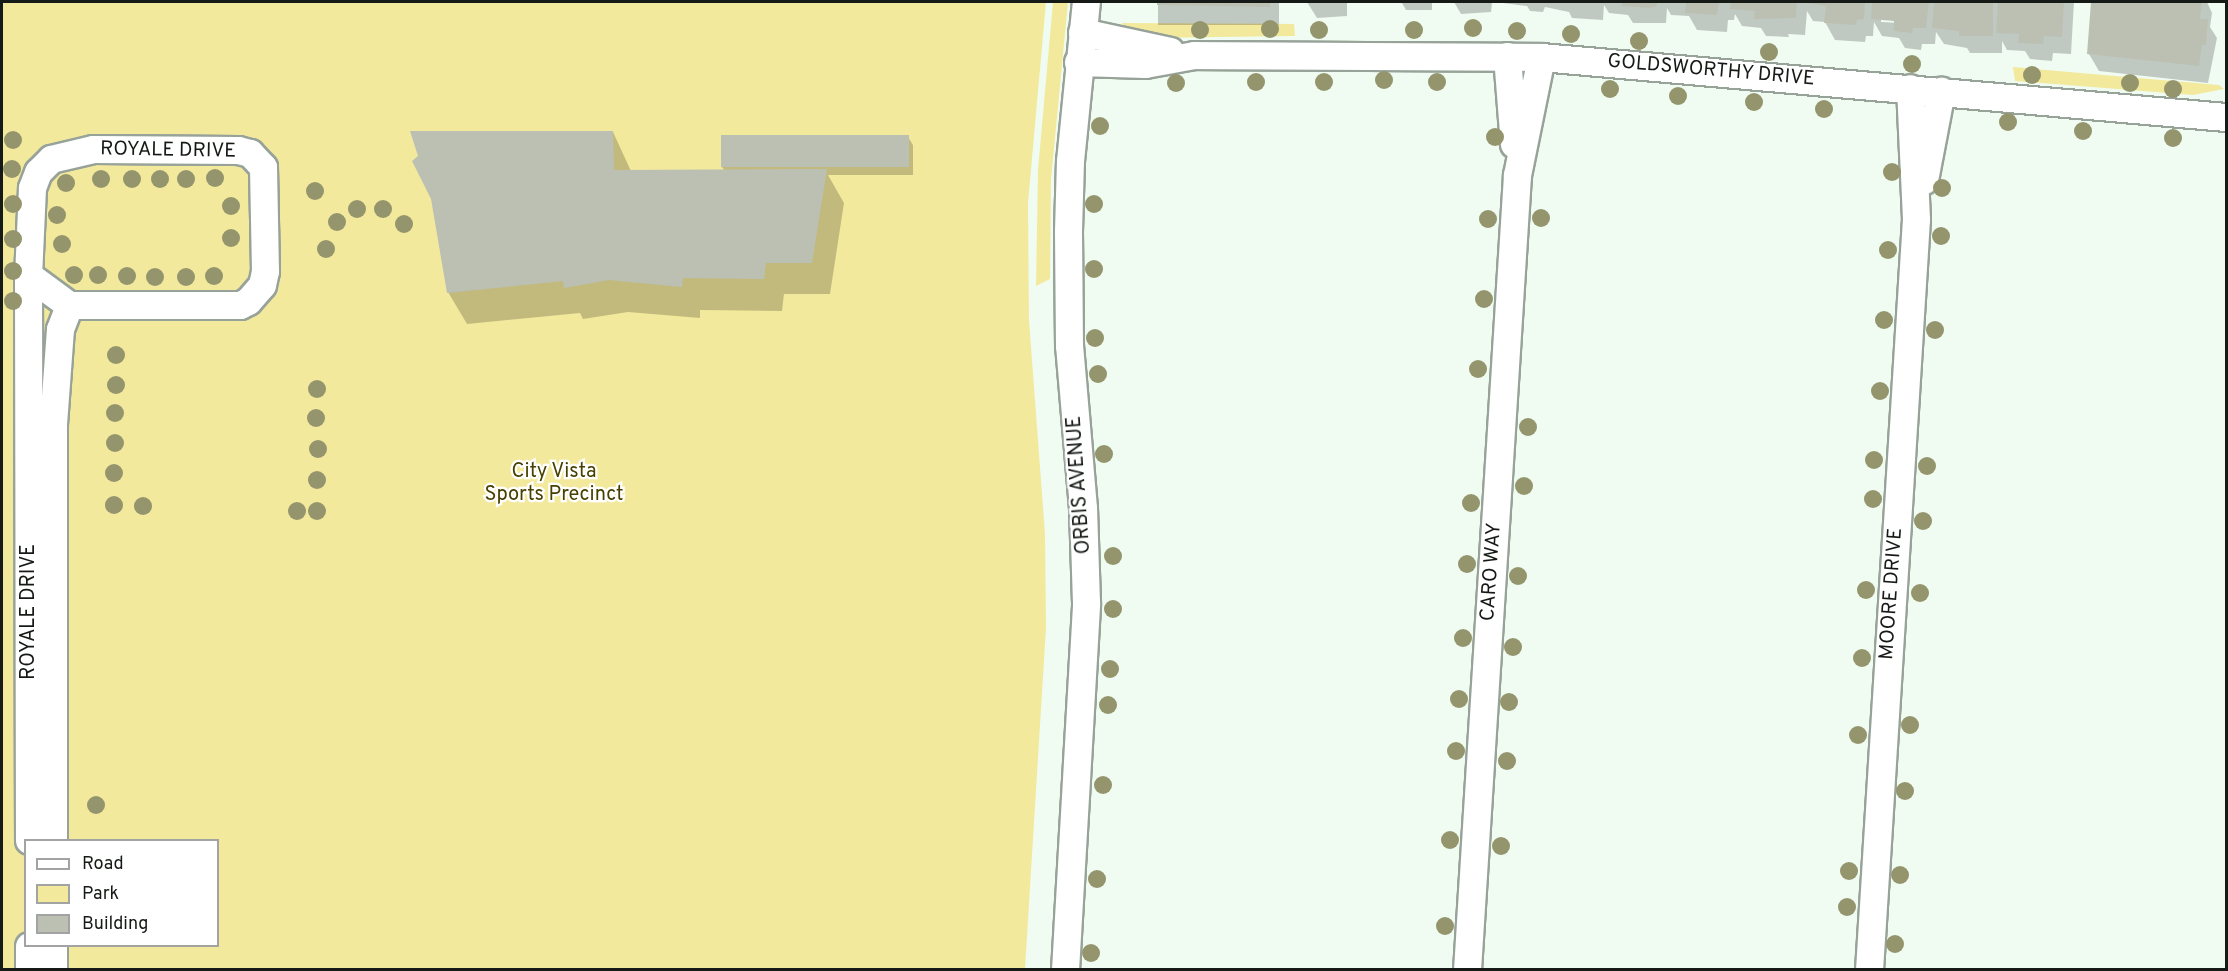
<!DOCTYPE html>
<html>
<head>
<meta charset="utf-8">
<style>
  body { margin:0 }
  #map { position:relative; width:2228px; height:971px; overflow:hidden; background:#f0fcf2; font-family:Overpass,sans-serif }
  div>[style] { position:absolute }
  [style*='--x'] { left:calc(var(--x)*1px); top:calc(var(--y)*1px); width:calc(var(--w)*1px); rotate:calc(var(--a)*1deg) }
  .green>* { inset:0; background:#f3e99d }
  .shadow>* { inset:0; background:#0003; transform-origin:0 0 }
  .building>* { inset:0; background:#bbc0b3; transform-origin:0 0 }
  .roads { filter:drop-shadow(2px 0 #97a299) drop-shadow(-2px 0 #97a299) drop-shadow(0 2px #97a299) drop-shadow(0 -2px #97a299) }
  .street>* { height:27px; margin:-13.5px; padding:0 13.5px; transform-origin:13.5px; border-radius:13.5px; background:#fff }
  .trees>* { width:18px; height:18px; margin:-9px; border-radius:50%; background:#94956d }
  span { translate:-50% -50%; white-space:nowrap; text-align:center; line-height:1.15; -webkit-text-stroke:4.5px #fff; paint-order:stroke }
  .street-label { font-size:20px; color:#161a16 }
  .park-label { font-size:20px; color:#484000 }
  .frame { position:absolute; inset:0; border:3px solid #161a16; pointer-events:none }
  .legend { position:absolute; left:24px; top:839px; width:195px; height:108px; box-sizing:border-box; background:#fff; border:2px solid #a2a3a2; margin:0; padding:8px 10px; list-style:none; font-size:18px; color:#161a16 }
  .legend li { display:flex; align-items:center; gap:12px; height:30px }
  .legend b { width:30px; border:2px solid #a2a3a2 }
</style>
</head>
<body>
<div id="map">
  <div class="green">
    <i style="clip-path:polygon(evenodd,2px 2px,1046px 2px,1028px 203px,1029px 320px,1045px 534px,1046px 628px,1025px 969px,2px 970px,2px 2px,26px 840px,218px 840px,218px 946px,26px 946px,26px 840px)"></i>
    <i style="clip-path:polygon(1053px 2px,1068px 2px,1051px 180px,1050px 279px,1036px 286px,1038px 170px)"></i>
    <i style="clip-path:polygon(1122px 23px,1294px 24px,1295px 36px,1149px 38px,1124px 30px)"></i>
    <i style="clip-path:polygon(2013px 67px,2219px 85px,2224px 89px,2193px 95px,2015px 81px)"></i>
  </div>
  <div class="shadow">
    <i style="left:1158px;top:2px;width:121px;height:23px"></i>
    <i style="clip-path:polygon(1307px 2px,1347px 2px,1347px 16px,1317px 18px)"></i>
    <i style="clip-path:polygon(1375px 2px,1432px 2px,1432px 10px,1406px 10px,1402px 3px)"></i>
    <i style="clip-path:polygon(1454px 2px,1492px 2px,1491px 12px,1461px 14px)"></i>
    <i style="clip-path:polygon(evenodd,2074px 2px,2071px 54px,2053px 53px,2052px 61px,2030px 59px,2025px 51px,2007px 50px,2002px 41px,2002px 53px,1970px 53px,1967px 48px,1944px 44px,1936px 32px,1935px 44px,1922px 44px,1921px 50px,1905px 48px,1899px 38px,1882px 36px,1874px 22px,1873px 36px,1866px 36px,1865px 42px,1835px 40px,1825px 22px,1813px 21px,1807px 11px,1805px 35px,1788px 34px,1789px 37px,1766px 36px,1761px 28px,1742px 26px,1735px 14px,1734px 20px,1728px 20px,1727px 32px,1697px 30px,1689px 16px,1671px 15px,1667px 8px,1666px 23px,1633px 23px,1628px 15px,1609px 13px,1604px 5px,1603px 20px,1572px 18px,1569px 12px,1545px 7px,1543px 12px,1530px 11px,1527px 6px,1495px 2px,2074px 2px,1881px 19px,1902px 20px,1902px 23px,1881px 22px,1881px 19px)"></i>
    <i style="clip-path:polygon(2092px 2px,2207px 2px,2212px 13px,2210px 27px,2217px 38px,2208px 83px,2099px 71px,2089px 54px)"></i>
    <i style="clip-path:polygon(613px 132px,631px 171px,725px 171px,722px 167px,908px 137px,913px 145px,913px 175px,828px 175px,844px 203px,830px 294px,784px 294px,782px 311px,700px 310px,700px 318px,628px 312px,583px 319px,580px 313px,467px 324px,448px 292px,433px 199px)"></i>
  </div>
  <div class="building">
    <i style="clip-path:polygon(1157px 2px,1270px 2px,1270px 7px,1157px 5px)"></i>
    <i style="clip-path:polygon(1622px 2px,1657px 2px,1657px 6px,1650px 8px,1622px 6px)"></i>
    <i style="clip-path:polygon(1686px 2px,1719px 2px,1717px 15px,1685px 13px)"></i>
    <i style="clip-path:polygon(1731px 2px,1797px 2px,1796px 18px,1754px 19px,1755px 11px,1730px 9px)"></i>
    <i style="clip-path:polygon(1801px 2px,1865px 2px,1864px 19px,1857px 20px,1856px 25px,1824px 23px,1826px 6px)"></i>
    <i style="clip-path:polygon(1872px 2px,1929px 2px,1926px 28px,1913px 28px,1912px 33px,1894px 31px,1894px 21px,1871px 19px)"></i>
    <i style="clip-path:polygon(1934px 2px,1993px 2px,1993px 36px,1959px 36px,1959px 31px,1932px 28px)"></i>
    <i style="clip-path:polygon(1998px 2px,2064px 2px,2062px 37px,2044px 36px,2043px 44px,2018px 43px,2019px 34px,1996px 33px)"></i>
    <i style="clip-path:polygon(2091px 2px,2202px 2px,2200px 19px,2208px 19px,2206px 45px,2202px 45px,2199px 66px,2087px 54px)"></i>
    <i style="clip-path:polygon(410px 131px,613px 131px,614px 170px,827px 169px,812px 263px,766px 263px,764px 279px,683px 278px,682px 287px,609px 280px,564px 288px,563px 281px,447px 293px,431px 199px,412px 161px,418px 156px)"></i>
    <i style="left:909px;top:135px;width:32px;height:188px;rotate:90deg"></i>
  </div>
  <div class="roads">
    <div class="street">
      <i style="--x:1082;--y:32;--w:90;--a:12.2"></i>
      <i style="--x:1507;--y:56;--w:88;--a:85.5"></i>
      <i style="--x:1078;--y:62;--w:67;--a:1.7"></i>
      <i style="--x:1145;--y:64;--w:50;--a:-10.4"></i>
      <i style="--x:1194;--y:55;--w:347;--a:0.3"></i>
      <i style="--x:1541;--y:57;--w:688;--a:5.01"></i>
      <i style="--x:1924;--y:180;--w:91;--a:-79.2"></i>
      <i style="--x:28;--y:275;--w:51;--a:36.2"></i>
      <i style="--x:69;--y:305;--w:171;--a:0"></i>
      <i style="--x:240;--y:305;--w:9;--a:-27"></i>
      <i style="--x:248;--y:301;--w:21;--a:-49"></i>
      <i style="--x:262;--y:285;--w:14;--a:-78"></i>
      <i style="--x:265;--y:271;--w:104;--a:-91.1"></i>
      <i style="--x:263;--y:167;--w:19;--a:-133"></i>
      <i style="--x:250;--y:153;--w:12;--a:-166"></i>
      <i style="--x:238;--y:150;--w:145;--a:-179.6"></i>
      <i style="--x:93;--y:149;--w:43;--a:166.6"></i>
      <i style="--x:51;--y:159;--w:18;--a:135"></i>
      <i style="--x:38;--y:172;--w:17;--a:111"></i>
      <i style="--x:32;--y:188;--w:87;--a:92.6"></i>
      <i style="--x:28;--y:275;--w:565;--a:89.9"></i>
      <i style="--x:53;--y:840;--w:416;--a:-90"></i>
      <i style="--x:53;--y:424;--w:95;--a:-85.8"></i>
      <i style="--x:60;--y:329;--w:26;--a:-69"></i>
      <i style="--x:29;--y:946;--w:24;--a:90"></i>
      <i style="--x:53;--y:970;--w:24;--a:-90"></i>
      <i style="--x:1065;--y:970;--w:368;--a:-86.7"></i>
      <i style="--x:1086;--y:603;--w:95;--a:-91.8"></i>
      <i style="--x:1083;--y:508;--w:163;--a:-94.9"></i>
      <i style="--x:1069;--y:346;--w:115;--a:-90.5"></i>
      <i style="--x:1068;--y:231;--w:70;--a:-88.4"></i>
      <i style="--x:1070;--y:161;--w:160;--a:-84.3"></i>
      <i style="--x:1467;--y:970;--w:797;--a:-86.4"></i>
      <i style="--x:1517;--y:175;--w:120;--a:-78.5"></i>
      <i style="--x:1869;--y:970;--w:752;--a:-86.42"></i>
      <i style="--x:1916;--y:219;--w:131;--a:-92.6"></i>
    </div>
  </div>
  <div class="trees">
    <i style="left:1473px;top:28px"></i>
    <i style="left:1270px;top:29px"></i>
    <i style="left:1200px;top:30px"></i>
    <i style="left:1319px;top:30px"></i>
    <i style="left:1414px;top:30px"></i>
    <i style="left:1517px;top:31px"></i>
    <i style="left:1571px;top:34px"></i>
    <i style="left:1639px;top:41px"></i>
    <i style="left:1769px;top:52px"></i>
    <i style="left:1912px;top:64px"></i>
    <i style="left:2032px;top:75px"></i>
    <i style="left:1384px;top:80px"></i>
    <i style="left:1256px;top:82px"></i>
    <i style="left:1324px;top:82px"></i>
    <i style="left:1437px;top:82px"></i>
    <i style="left:1176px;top:83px"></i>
    <i style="left:2130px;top:83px"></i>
    <i style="left:1610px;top:89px"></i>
    <i style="left:2173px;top:89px"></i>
    <i style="left:1678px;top:96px"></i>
    <i style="left:1754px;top:102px"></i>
    <i style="left:1824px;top:109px"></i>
    <i style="left:2008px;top:122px"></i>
    <i style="left:1100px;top:126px"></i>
    <i style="left:2083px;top:131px"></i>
    <i style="left:1495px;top:137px"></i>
    <i style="left:2173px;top:138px"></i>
    <i style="left:13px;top:140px"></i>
    <i style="left:12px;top:169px"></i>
    <i style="left:1892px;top:172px"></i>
    <i style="left:215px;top:178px"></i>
    <i style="left:101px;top:179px"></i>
    <i style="left:132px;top:179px"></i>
    <i style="left:160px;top:179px"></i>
    <i style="left:186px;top:179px"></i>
    <i style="left:66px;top:183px"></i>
    <i style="left:1942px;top:188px"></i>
    <i style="left:315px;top:191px"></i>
    <i style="left:13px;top:204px"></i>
    <i style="left:1094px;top:204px"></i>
    <i style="left:231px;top:206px"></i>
    <i style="left:357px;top:209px"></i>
    <i style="left:383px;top:209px"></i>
    <i style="left:57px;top:215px"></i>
    <i style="left:1541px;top:218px"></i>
    <i style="left:1488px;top:219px"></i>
    <i style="left:337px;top:222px"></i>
    <i style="left:404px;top:224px"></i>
    <i style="left:1941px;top:236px"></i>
    <i style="left:231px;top:238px"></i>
    <i style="left:13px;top:239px"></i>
    <i style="left:62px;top:244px"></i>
    <i style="left:326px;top:249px"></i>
    <i style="left:1888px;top:250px"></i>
    <i style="left:1094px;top:269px"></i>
    <i style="left:13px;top:271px"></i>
    <i style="left:74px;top:275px"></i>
    <i style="left:98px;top:275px"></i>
    <i style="left:127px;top:276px"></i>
    <i style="left:214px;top:276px"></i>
    <i style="left:155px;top:277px"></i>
    <i style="left:186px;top:277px"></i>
    <i style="left:1484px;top:299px"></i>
    <i style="left:13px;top:301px"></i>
    <i style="left:1884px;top:320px"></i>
    <i style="left:1935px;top:330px"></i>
    <i style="left:1095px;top:338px"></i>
    <i style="left:116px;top:355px"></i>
    <i style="left:1478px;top:369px"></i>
    <i style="left:1098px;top:374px"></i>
    <i style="left:116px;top:385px"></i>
    <i style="left:317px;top:389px"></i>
    <i style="left:1880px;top:391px"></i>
    <i style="left:115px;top:413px"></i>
    <i style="left:316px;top:418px"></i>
    <i style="left:1528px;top:427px"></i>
    <i style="left:115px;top:443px"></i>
    <i style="left:318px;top:449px"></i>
    <i style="left:1104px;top:454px"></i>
    <i style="left:1874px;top:460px"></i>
    <i style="left:1927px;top:466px"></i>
    <i style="left:114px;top:473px"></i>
    <i style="left:317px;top:480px"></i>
    <i style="left:1524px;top:486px"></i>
    <i style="left:1873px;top:499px"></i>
    <i style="left:1471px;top:503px"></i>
    <i style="left:114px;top:505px"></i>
    <i style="left:143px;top:506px"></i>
    <i style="left:297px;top:511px"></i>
    <i style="left:317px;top:511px"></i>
    <i style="left:1923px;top:521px"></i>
    <i style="left:1113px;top:556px"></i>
    <i style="left:1467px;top:564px"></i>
    <i style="left:1518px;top:576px"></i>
    <i style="left:1866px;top:590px"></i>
    <i style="left:1920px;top:593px"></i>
    <i style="left:1113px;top:609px"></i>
    <i style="left:1463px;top:638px"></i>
    <i style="left:1513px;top:647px"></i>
    <i style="left:1862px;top:658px"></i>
    <i style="left:1110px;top:669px"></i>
    <i style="left:1459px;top:699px"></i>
    <i style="left:1509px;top:702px"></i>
    <i style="left:1108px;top:705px"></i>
    <i style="left:1910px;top:725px"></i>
    <i style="left:1858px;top:735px"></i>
    <i style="left:1456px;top:751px"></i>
    <i style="left:1507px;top:761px"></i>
    <i style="left:1103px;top:785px"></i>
    <i style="left:1905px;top:791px"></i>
    <i style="left:96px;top:805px"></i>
    <i style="left:1450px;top:840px"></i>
    <i style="left:1501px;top:846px"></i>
    <i style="left:1849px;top:871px"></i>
    <i style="left:1900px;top:875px"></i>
    <i style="left:1097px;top:879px"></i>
    <i style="left:1847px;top:907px"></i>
    <i style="left:1445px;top:926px"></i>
    <i style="left:1895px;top:944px"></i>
    <i style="left:1091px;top:953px"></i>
  </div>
  <div class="street-label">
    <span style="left:1711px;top:71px;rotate:5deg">GOLDSWORTHY DRIVE</span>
    <span style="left:168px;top:151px;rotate:1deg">ROYALE DRIVE</span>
    <span style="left:1080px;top:485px;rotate:-94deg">ORBIS AVENUE</span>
    <span style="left:1492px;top:572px;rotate:-86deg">CARO WAY</span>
    <span style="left:1892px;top:594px;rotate:-86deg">MOORE DRIVE</span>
    <span style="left:29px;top:612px;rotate:-90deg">ROYALE DRIVE</span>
  </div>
  <div class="park-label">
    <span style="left:554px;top:484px">City Vista<br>Sports Precinct</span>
  </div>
  <div class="frame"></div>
  <ul class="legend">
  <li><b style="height:8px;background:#fff"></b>Road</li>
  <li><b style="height:16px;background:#f3e99d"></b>Park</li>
  <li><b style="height:16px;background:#bbc0b3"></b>Building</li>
  </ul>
</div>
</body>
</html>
